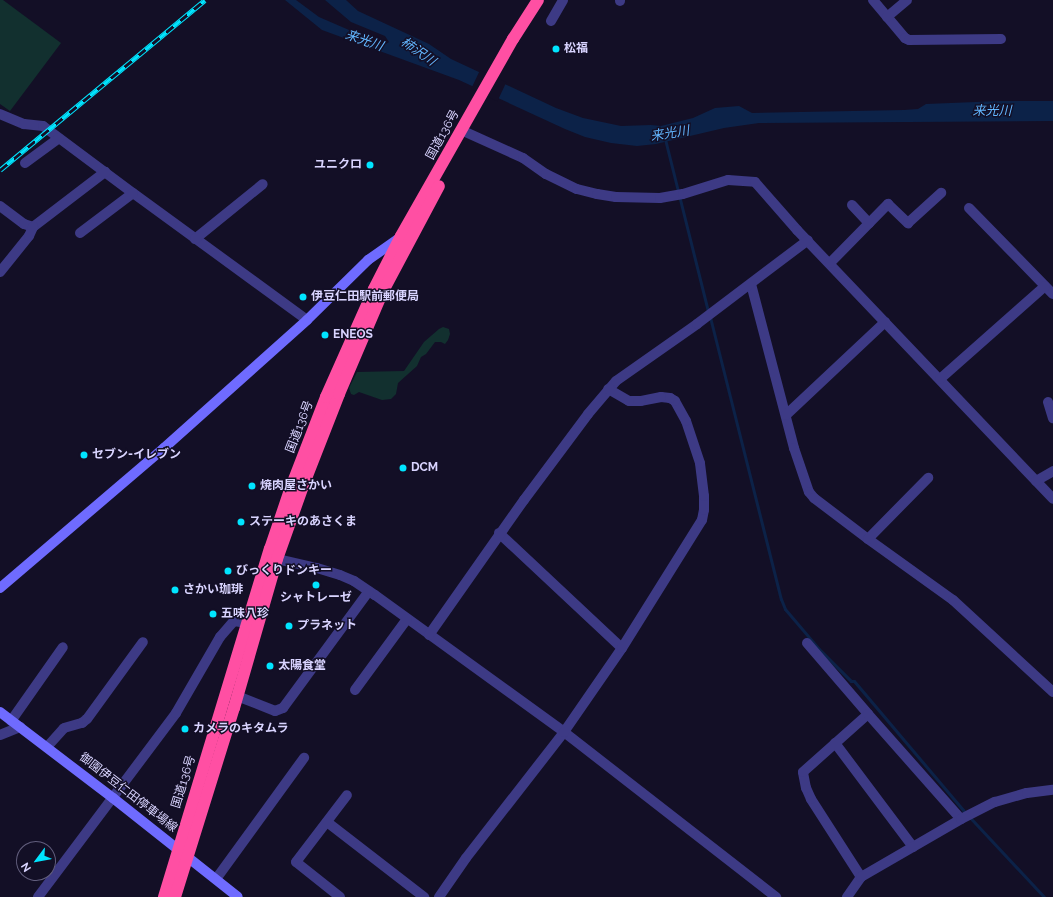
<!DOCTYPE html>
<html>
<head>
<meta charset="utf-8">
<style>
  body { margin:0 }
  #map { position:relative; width:1053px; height:897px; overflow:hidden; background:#130f26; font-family:Raleway,"Noto Sans JP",sans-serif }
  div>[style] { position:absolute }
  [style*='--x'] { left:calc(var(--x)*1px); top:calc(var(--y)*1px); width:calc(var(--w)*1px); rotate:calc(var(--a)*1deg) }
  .green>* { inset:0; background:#12302f }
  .water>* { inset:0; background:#0c2248 }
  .pier>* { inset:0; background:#130f26; transform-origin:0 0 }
  .stream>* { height:3px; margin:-1.5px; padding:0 1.5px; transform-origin:1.5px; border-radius:1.5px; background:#0c2248 }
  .street>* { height:10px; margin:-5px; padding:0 5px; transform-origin:5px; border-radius:5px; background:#3d3a85 }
  .secondary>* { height:10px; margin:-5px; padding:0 5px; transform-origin:5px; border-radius:5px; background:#6f6bff }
  .highway>* { height:12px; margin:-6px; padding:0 6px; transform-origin:6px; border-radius:6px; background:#ff4fa3 }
  .rail>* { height:4.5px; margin-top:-2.25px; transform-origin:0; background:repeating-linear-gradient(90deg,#130f26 0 9px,#00e5ff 0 18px); box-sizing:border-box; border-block:1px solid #00e5ff }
  .dots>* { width:11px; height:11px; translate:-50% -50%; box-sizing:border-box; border:2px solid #130f26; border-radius:50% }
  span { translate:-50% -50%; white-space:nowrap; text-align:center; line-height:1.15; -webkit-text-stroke:3px #130f26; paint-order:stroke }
  .poi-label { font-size:12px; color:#d9d4ff; font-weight:700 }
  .left { translate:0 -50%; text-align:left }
  .right { translate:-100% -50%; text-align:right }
  .street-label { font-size:12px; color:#d9d4ff }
  .water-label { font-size:13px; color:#62b6ff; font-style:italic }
  .north { position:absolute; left:16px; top:841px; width:40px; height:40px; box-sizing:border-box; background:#130f26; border:1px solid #625e7d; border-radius:50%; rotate:238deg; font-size:11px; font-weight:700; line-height:16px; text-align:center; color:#d9d4ff }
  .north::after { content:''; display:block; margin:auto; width:14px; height:18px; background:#00e5ff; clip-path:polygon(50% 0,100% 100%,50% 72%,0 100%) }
</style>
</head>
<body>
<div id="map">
  <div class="green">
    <i style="clip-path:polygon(0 0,3px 0,61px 43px,10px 111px,0 104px)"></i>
    <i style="clip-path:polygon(443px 327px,449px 329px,450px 334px,448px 340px,445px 344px,441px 342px,435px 342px,426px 354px,421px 357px,417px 366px,398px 383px,396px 394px,391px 399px,382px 400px,359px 392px,354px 395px,351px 394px,349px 388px,357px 372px,404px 371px,424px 342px,439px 329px)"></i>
  </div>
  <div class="water">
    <i style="clip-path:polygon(285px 0,296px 0,319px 17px,379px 43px,386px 44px,389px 42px,385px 36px,351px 22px,325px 0,346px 0,358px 11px,429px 44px,451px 59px,556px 108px,583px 118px,621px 126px,651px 125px,661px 126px,693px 118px,715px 108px,739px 106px,752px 113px,904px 110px,918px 109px,926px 104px,1001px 101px,1053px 101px,1053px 121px,759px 123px,724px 128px,656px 144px,637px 146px,611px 143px,585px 137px,565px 129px,459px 80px,322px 30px)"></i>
  </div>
  <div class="pier">
    <i style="left:480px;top:70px;width:29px;height:21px;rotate:25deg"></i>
  </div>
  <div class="stream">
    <i style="--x:665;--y:139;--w:178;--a:76"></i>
    <i style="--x:710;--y:317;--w:291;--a:75.9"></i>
    <i style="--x:781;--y:599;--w:11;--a:68"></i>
    <i style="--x:785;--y:609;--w:52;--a:49.6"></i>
    <i style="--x:819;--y:649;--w:45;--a:45"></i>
    <i style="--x:851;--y:681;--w:3;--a:0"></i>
    <i style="--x:854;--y:681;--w:169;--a:49.8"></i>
    <i style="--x:963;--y:810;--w:119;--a:47"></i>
  </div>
  <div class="street">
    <i style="--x:873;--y:0;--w:50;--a:49.9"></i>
    <i style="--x:905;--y:38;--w:4;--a:27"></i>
    <i style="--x:909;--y:40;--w:92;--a:-0.6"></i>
    <i style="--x:620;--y:1;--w:1;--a:-90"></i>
    <i style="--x:887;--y:17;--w:26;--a:-40"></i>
    <i style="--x:551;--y:21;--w:24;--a:-60"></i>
    <i style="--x:0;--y:114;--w:26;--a:23"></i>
    <i style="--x:24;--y:124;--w:19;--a:6"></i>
    <i style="--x:43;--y:126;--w:112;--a:36.7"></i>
    <i style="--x:133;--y:193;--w:215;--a:36.1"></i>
    <i style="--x:461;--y:130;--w:68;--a:24.3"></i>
    <i style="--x:523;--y:158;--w:28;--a:35"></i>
    <i style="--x:546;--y:174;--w:34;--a:26"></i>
    <i style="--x:577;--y:189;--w:21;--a:14"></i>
    <i style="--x:597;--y:194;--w:19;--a:9"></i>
    <i style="--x:616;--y:197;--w:44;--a:1.3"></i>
    <i style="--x:660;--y:198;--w:23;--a:-10"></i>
    <i style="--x:683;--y:194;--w:47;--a:-17.3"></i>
    <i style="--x:728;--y:180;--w:27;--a:4"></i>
    <i style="--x:755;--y:182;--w:64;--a:48.8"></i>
    <i style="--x:797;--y:230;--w:371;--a:46.4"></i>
    <i style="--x:25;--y:163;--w:42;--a:-36.3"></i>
    <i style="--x:852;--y:205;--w:25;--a:47"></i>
    <i style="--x:0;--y:206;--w:30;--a:37"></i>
    <i style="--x:24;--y:224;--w:9;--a:18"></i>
    <i style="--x:33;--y:227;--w:91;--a:-37.4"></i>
    <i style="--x:969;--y:208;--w:120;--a:45.7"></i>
    <i style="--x:80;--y:233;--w:66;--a:-37"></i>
    <i style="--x:195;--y:239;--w:87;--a:-39"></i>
    <i style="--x:830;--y:263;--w:83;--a:-45.5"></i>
    <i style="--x:888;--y:204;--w:28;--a:44"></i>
    <i style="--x:908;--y:223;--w:45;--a:-42.3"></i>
    <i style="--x:0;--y:272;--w:46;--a:-51.1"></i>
    <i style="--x:29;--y:236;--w:10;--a:-66"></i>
    <i style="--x:751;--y:284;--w:170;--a:75.3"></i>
    <i style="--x:794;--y:448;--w:46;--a:71.2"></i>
    <i style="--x:809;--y:492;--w:8;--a:50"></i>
    <i style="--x:814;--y:498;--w:68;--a:37.2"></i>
    <i style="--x:868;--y:539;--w:105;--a:35.7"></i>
    <i style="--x:953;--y:600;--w:136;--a:42.6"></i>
    <i style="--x:940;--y:379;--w:140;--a:-41.5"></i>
    <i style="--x:1048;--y:402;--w:17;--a:73"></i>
    <i style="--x:786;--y:415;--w:136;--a:-43.2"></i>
    <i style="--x:1036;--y:481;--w:20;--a:-30"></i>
    <i style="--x:499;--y:533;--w:168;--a:43.1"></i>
    <i style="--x:868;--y:539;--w:86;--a:-45.5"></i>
    <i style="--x:277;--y:559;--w:41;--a:12.7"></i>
    <i style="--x:317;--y:568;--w:24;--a:17"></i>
    <i style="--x:340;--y:575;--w:15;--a:23"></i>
    <i style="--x:354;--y:581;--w:25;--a:34"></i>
    <i style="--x:375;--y:595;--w:233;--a:35.9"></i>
    <i style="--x:564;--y:732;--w:269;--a:37.9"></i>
    <i style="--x:429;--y:635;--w:165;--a:-54.9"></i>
    <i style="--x:524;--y:500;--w:107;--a:-53.3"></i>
    <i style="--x:588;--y:414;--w:43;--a:-49.7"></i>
    <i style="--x:616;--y:381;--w:99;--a:-35.1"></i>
    <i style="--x:697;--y:324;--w:139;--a:-37.1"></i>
    <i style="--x:807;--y:643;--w:94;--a:49.3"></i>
    <i style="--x:355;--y:690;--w:88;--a:-53.8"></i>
    <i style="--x:237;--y:696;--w:41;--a:21.5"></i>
    <i style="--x:275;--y:711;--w:9;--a:-21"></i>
    <i style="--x:283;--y:708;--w:145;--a:-53.7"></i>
    <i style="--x:11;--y:721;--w:90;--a:-54.9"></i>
    <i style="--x:0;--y:735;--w:22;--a:-22"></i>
    <i style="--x:835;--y:743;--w:130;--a:53.1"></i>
    <i style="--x:47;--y:747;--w:25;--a:-48"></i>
    <i style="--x:64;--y:728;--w:19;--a:-16"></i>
    <i style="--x:82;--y:723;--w:6;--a:-39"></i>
    <i style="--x:87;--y:719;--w:95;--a:-54"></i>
    <i style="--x:327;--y:822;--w:123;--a:37.7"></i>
    <i style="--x:861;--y:877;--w:93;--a:-122.7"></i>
    <i style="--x:811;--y:799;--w:12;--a:-114"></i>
    <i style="--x:806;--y:788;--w:16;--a:-101"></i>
    <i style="--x:803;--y:772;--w:87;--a:-41.7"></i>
    <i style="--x:868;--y:714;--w:140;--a:48.5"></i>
    <i style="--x:216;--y:879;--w:150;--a:-54"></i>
    <i style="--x:38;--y:897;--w:230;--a:-53.1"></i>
    <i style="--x:176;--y:713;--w:88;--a:-59.9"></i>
    <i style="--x:220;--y:637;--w:21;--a:-49"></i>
    <i style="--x:234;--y:621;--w:20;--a:9"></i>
    <i style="--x:340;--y:897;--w:56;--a:-141.5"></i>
    <i style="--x:296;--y:862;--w:84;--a:-52.7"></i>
    <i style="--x:439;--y:897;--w:47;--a:-55.3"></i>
    <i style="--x:466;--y:858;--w:160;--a:-52.1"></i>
    <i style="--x:564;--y:732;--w:102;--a:-55.4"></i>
    <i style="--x:622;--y:648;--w:151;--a:-58"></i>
    <i style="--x:702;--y:520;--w:10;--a:-79"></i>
    <i style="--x:704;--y:510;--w:14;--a:-90"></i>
    <i style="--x:704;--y:496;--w:33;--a:-97"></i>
    <i style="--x:700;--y:463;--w:44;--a:-108.4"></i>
    <i style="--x:686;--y:421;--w:23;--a:-119"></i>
    <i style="--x:675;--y:401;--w:6;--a:-149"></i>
    <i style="--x:670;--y:398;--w:9;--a:-174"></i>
    <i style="--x:661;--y:397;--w:20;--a:169"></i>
    <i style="--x:641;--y:401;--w:12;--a:180"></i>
    <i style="--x:629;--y:401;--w:24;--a:-150"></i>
    <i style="--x:847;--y:897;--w:24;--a:-55"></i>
    <i style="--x:861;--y:877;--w:116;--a:-30.1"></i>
    <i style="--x:961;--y:819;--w:38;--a:-27"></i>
    <i style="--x:995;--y:802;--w:33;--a:-16"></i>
    <i style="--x:1027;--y:793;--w:26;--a:-7"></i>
  </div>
  <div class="secondary">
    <i style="--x:0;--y:588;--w:216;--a:-40.5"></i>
    <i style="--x:164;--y:448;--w:192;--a:-41.8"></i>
    <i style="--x:307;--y:320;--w:86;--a:-44.5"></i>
    <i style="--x:368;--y:260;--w:39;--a:-35"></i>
    <i style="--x:0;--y:712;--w:142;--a:37.3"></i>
    <i style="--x:113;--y:798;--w:159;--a:38.4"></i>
  </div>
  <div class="highway">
    <i style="--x:164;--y:897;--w:364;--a:-73.1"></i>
    <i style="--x:270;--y:549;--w:62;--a:-71.3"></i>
    <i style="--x:290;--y:490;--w:100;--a:-68.8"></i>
    <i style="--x:326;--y:397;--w:118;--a:-66"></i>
    <i style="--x:374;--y:289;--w:59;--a:-63"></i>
    <i style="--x:401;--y:236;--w:227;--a:-60.4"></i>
    <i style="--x:513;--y:39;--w:46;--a:-57.3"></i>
    <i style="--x:175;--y:897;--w:198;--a:-72.7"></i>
    <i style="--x:234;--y:708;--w:155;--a:-73.9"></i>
    <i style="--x:277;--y:559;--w:77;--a:-70.4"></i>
    <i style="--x:303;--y:486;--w:99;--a:-68.6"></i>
    <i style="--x:339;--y:394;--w:110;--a:-66.9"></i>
    <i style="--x:382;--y:293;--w:121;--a:-62"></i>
  </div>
  <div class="rail">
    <i style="--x:0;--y:170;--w:266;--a:-39.7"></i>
  </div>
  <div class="dots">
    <i style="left:556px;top:49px;background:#00e5ff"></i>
    <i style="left:370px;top:165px;background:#00e5ff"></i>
    <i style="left:303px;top:297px;background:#00e5ff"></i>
    <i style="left:325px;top:335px;background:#00e5ff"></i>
    <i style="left:84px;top:455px;background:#00e5ff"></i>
    <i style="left:403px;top:468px;background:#00e5ff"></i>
    <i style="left:252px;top:486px;background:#00e5ff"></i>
    <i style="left:241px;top:522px;background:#00e5ff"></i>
    <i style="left:228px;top:571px;background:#00e5ff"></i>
    <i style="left:316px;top:585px;background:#00e5ff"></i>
    <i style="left:175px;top:590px;background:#00e5ff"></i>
    <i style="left:213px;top:614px;background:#00e5ff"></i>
    <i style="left:289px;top:626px;background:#00e5ff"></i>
    <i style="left:270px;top:666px;background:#00e5ff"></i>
    <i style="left:185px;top:729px;background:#00e5ff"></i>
  </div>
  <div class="poi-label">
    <span class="left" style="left:564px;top:49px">松福</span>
    <span class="right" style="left:362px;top:165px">ユニクロ</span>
    <span class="left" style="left:311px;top:297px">伊豆仁田駅前郵便局</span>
    <span class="left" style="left:333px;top:335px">ENEOS</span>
    <span class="left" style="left:92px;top:455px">セブン-イレブン</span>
    <span class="left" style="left:411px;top:468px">DCM</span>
    <span class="left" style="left:260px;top:486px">焼肉屋さかい</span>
    <span class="left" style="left:249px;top:522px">ステーキのあさくま</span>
    <span class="left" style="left:236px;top:571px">びっくりドンキー</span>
    <span class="left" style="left:183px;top:590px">さかい珈琲</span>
    <span style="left:316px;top:598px">シャトレーゼ</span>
    <span class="left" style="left:221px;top:614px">五味八珍</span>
    <span class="left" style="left:297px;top:626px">プラネット</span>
    <span class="left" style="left:278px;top:666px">太陽食堂</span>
    <span class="left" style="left:193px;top:729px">カメラのキタムラ</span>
  </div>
  <div class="street-label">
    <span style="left:443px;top:135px;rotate:-61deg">国道136号</span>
    <span style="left:300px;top:427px;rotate:-69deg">国道136号</span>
    <span style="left:184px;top:782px;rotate:-73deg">国道136号</span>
    <span style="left:128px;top:793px;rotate:38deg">御園伊豆仁田停車場線</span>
  </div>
  <div class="water-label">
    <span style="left:364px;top:41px;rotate:19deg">来光川</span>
    <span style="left:418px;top:52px;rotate:35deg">柿沢川</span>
    <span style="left:992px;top:111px">来光川</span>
    <span style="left:670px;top:134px;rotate:-9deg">来光川</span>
  </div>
  <div class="north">N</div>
</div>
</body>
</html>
